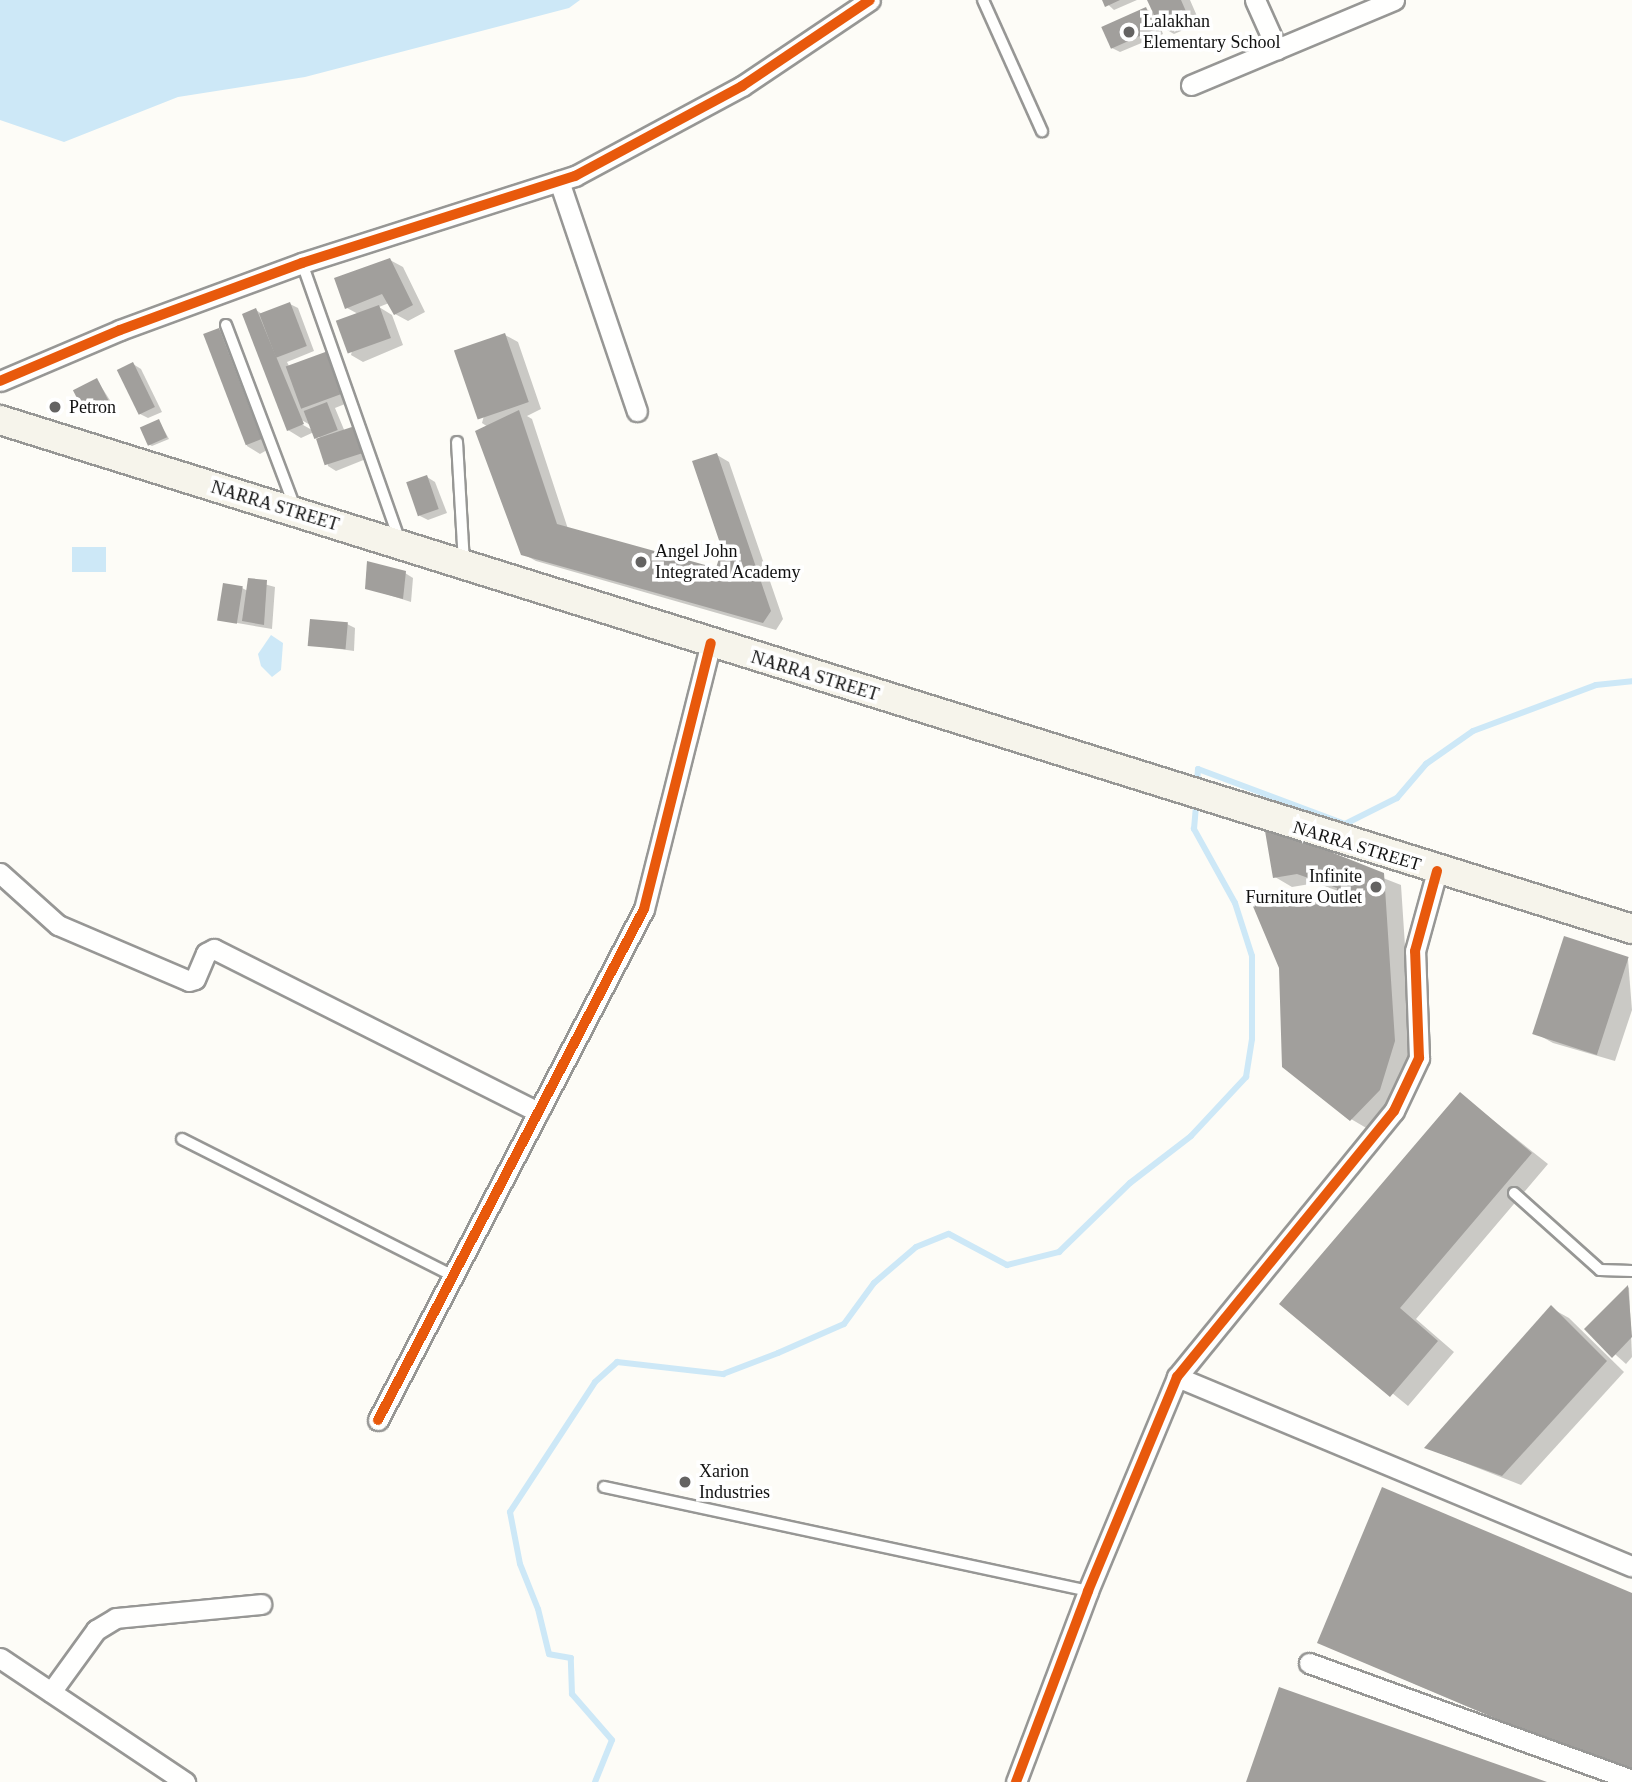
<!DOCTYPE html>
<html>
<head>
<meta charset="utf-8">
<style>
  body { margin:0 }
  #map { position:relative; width:1632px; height:1782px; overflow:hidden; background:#fdfcf7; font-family:"Times New Roman",serif }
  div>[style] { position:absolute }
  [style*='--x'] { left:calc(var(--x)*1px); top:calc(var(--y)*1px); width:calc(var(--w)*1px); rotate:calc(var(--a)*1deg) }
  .water>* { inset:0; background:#cde8f7; transform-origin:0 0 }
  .shadow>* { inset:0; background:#0003 }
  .stream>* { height:6px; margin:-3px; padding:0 3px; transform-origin:3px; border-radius:3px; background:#cde8f7 }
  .building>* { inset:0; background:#a19f9c; transform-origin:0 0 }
  .roads { filter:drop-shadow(2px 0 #979795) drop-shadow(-2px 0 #979795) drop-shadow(0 2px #979795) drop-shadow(0 -2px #979795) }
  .lane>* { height:10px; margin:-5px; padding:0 5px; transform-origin:5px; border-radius:5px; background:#fffffe }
  .street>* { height:19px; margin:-9.5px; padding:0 9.5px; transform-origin:9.5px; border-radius:9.5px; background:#fffffe }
  .secondary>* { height:28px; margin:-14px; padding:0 14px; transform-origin:14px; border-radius:14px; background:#f6f4eb }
  .cycleway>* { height:10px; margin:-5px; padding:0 5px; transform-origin:5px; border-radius:5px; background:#e8590c }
  .dots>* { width:19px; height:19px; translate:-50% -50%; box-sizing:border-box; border:4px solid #fff; border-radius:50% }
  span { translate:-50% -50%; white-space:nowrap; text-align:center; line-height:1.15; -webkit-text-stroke:7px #fff; paint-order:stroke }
  .poi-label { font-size:18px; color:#111 }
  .left { translate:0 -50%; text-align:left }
  .right { translate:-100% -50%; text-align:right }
  .street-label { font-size:18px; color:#111 }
</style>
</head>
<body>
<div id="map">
  <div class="water">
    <i style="clip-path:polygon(0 0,580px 0,569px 8px,305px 77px,178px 97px,64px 142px,0 120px)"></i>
    <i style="left:72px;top:547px;width:34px;height:25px"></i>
    <i style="clip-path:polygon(271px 635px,283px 643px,281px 670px,272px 677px,261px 666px,258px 654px)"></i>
  </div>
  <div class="shadow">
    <i style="clip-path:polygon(1103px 0,1137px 0,1114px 10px)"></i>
    <i style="clip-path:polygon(1149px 0,1190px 0,1200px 23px,1174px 34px,1160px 26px,1163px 34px,1120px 52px,1112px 48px,1146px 9px,1156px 14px)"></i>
    <i style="clip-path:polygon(390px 260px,403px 267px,425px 312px,408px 321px,395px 314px,389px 303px,379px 307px,392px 315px,403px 345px,363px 362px,351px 355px,360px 315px,347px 308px)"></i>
    <i style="clip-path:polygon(evenodd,290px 304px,298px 308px,314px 351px,287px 362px,290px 368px,341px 360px,355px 400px,335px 408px,345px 432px,371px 457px,336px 471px,328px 466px,323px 441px,314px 432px,301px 438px,288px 430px,256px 310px,262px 314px,290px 304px,298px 418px,312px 426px,312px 430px,296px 421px,298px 418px)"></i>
    <i style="clip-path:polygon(219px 330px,232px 338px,274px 446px,260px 454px,247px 446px)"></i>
    <i style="clip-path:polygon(505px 335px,518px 342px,541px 409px,527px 416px,532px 419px,568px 529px,717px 570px,724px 548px,717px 455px,729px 462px,783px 619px,776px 630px,536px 561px,523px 554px,488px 427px,482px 423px)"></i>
    <i style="clip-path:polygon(133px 364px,141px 369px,162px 412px,148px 418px,140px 414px)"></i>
    <i style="clip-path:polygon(97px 380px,113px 405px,91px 416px,88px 414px)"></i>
    <i style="clip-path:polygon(159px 421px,169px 439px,152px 446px,148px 444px)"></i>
    <i style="clip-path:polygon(427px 477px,435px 482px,447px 513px,428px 520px,420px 516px)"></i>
    <i style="clip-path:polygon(405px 573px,413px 578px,411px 602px,367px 588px)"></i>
    <i style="clip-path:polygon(249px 580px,275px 587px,272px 629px,220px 620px,242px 588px,248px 591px)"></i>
    <i style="clip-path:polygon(347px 624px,355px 628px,354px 651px,310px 645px)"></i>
    <i style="clip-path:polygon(1268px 833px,1401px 885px,1412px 1052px,1397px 1100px,1368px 1129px,1351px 1119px,1304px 895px,1322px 906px,1337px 905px,1338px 891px,1316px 883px,1292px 887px,1275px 877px)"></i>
    <i style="clip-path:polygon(1628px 959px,1632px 1010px,1615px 1061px,1553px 1043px,1535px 1033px)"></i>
    <i style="clip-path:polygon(1460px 1094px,1548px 1164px,1416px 1319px,1454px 1352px,1408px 1406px,1282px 1303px)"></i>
    <i style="clip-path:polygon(1629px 1287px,1632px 1357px,1626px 1364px,1587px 1329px)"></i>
    <i style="clip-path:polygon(1551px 1308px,1569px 1318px,1624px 1372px,1521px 1485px,1427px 1448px)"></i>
    <i style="clip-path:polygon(1632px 1595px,1632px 1777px,1319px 1643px)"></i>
  </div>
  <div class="stream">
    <i style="--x:1197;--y:783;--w:14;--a:-86"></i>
    <i style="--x:1198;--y:769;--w:157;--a:20.5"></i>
    <i style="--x:1345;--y:824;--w:58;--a:-26.6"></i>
    <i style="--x:1397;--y:798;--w:45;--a:-49.5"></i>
    <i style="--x:1426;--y:764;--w:57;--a:-35.1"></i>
    <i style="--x:1473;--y:731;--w:131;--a:-20.5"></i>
    <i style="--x:1596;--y:685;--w:36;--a:-6"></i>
    <i style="--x:595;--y:1782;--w:45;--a:-68"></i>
    <i style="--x:612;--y:1740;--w:61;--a:-131"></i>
    <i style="--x:572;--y:1694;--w:36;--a:-92"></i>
    <i style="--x:571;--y:1658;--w:22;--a:-170"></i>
    <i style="--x:549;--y:1654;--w:46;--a:-103.7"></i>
    <i style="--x:538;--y:1609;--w:48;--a:-111.8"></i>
    <i style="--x:520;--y:1564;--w:53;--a:-100.9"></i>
    <i style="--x:510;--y:1512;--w:155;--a:-56.8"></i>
    <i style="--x:595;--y:1382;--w:30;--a:-42"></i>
    <i style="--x:617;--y:1362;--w:107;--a:6.5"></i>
    <i style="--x:723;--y:1374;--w:59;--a:-20.9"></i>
    <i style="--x:778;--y:1353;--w:72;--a:-23.7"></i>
    <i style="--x:844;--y:1324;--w:51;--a:-53.8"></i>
    <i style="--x:874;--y:1283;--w:55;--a:-40.6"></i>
    <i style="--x:916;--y:1247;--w:35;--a:-22"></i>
    <i style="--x:949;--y:1234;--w:66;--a:28.1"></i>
    <i style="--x:1007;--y:1265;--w:54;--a:-14"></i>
    <i style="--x:1059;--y:1252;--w:99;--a:-44.2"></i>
    <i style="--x:1130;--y:1183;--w:77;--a:-37.6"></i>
    <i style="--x:1191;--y:1136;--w:81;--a:-47"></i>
    <i style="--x:1246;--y:1077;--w:38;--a:-81"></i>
    <i style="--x:1252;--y:1039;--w:83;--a:-90"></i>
    <i style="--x:1252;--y:956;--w:56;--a:-107.8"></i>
    <i style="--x:1235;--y:903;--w:85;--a:-119"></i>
    <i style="--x:1194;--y:829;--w:21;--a:-85"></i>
  </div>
  <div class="building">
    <i style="clip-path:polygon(1102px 0,1120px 0,1105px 7px)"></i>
    <i style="clip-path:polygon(1147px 0,1181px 0,1188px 16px,1160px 28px)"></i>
    <i style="left:1146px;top:7px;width:24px;height:49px;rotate:66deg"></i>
    <i style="clip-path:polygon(390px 258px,413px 305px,394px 315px,382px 294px,345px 309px,334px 278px)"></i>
    <i style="left:290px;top:302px;width:47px;height:33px;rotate:69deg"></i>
    <i style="left:379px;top:305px;width:35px;height:46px;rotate:70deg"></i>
    <i style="clip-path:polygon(256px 308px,304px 424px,287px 431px,242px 314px)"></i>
    <i style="left:219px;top:328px;width:119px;height:17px;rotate:69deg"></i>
    <i style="left:505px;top:333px;width:73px;height:54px;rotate:71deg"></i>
    <i style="left:328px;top:351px;width:45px;height:45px;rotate:70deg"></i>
    <i style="left:133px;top:362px;width:50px;height:18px;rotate:64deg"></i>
    <i style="left:97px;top:378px;width:28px;height:27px;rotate:63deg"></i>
    <i style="left:327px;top:402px;width:30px;height:25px;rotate:69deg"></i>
    <i style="clip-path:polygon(519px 410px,557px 524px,716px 568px,722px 549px,692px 461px,717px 453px,771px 611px,763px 623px,521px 555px,475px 431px)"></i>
    <i style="left:159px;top:419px;width:20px;height:21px;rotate:66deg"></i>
    <i style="left:355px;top:426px;width:28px;height:41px;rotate:72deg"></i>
    <i style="left:427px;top:475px;width:36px;height:22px;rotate:71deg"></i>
    <i style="clip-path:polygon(367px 561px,406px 571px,403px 599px,365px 589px)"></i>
    <i style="clip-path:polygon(248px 578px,267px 580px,264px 625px,242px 621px)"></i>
    <i style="left:223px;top:583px;width:20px;height:38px;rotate:9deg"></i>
    <i style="left:310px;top:619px;width:38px;height:27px;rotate:5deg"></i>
    <i style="clip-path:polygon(1265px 831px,1283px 833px,1384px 873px,1395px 1041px,1380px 1090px,1350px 1121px,1282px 1067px,1279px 968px,1252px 904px,1278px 891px,1304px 894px,1307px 905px,1335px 903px,1337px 888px,1297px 874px,1273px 878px)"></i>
    <i style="left:1564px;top:936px;width:68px;height:103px;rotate:18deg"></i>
    <i style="clip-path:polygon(1460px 1092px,1532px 1153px,1400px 1308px,1438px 1341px,1390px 1397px,1279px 1304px)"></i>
    <i style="clip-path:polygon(1628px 1285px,1632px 1337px,1612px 1358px,1584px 1329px)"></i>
    <i style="clip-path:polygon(1551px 1305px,1607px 1361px,1502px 1476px,1424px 1448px)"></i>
    <i style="clip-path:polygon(1382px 1487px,1632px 1593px,1632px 1776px,1317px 1643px)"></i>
    <i style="clip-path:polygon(1279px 1687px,1547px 1782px,1246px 1782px)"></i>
  </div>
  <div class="roads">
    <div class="lane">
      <i style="--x:983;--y:0;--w:144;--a:65.8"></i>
      <i style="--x:302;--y:263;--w:293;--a:70.6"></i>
      <i style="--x:226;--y:325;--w:196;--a:69.3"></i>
      <i style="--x:457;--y:442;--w:120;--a:86.7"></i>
      <i style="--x:182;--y:1139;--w:304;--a:26.8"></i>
      <i style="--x:1514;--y:1193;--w:115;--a:41.8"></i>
      <i style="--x:1600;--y:1270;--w:32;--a:2"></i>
      <i style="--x:604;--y:1487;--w:495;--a:12.1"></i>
    </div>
    <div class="street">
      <i style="--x:1255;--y:0;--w:54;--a:65.8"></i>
      <i style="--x:1191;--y:85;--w:220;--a:-22.7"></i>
      <i style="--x:559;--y:181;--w:243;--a:71.3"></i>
      <i style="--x:0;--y:381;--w:130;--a:-23"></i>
      <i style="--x:120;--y:330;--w:194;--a:-20.2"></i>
      <i style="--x:302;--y:263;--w:287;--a:-17.7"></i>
      <i style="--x:575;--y:176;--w:190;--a:-28.3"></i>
      <i style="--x:742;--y:86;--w:154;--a:-33.9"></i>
      <i style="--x:0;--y:873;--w:78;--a:41.9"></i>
      <i style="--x:58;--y:925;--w:142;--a:23.1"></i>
      <i style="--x:189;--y:981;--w:6;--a:-18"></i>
      <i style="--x:195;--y:979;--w:28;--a:-67"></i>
      <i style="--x:206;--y:953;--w:9;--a:-27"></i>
      <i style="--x:214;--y:949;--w:363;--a:26.7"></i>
      <i style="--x:1177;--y:1377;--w:493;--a:22.6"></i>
      <i style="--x:378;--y:1420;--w:576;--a:-62.5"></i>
      <i style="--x:644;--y:909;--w:274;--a:-75.9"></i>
      <i style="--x:0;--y:1658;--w:223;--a:33.8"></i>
      <i style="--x:1309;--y:1663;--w:344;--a:19.9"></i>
      <i style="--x:51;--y:1692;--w:77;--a:-54"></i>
      <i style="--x:96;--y:1630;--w:23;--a:-31"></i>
      <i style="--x:116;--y:1618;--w:146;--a:-5.5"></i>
      <i style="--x:1016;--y:1782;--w:204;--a:-69.3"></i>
      <i style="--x:1088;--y:1591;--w:232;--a:-67.4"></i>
      <i style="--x:1177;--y:1377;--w:343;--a:-50.8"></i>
      <i style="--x:1394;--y:1111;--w:59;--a:-64.7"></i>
      <i style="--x:1419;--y:1058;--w:107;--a:-92.1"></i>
      <i style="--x:1415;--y:951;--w:83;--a:-74.6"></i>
    </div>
    <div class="secondary">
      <i style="--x:0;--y:420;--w:1710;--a:17.32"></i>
    </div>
  </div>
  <div class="cycleway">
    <i style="--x:0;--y:381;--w:130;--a:-23"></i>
    <i style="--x:120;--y:330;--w:194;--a:-20.2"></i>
    <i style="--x:302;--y:263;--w:287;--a:-17.7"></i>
    <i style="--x:575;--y:176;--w:190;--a:-28.3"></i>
    <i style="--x:742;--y:86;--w:154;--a:-33.9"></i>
    <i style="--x:378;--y:1420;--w:576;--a:-62.5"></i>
    <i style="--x:644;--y:909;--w:274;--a:-75.9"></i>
    <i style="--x:1016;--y:1782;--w:204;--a:-69.3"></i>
    <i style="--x:1088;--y:1591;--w:232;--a:-67.4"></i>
    <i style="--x:1177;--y:1377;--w:343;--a:-50.8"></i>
    <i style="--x:1394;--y:1111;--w:59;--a:-64.7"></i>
    <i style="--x:1419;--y:1058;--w:107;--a:-92.1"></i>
    <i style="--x:1415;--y:951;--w:83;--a:-74.6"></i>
  </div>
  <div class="dots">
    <i style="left:1129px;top:32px;background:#646362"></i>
    <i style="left:55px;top:407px;background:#646362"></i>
    <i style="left:641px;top:562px;background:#646362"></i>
    <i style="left:1376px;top:887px;background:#646362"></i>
    <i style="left:685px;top:1482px;background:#646362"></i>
  </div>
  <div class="poi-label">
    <span class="left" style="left:1143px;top:32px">Lalakhan<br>Elementary School</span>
    <span class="left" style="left:69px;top:407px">Petron</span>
    <span class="left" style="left:655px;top:562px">Angel John<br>Integrated Academy</span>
    <span class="right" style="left:1362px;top:887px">Infinite<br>Furniture Outlet</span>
    <span class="left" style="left:699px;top:1482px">Xarion<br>Industries</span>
  </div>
  <div class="street-label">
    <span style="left:275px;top:506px;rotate:17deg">NARRA STREET</span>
    <span style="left:815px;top:676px;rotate:17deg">NARRA STREET</span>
    <span style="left:1357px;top:846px;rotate:17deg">NARRA STREET</span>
  </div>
</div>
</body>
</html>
